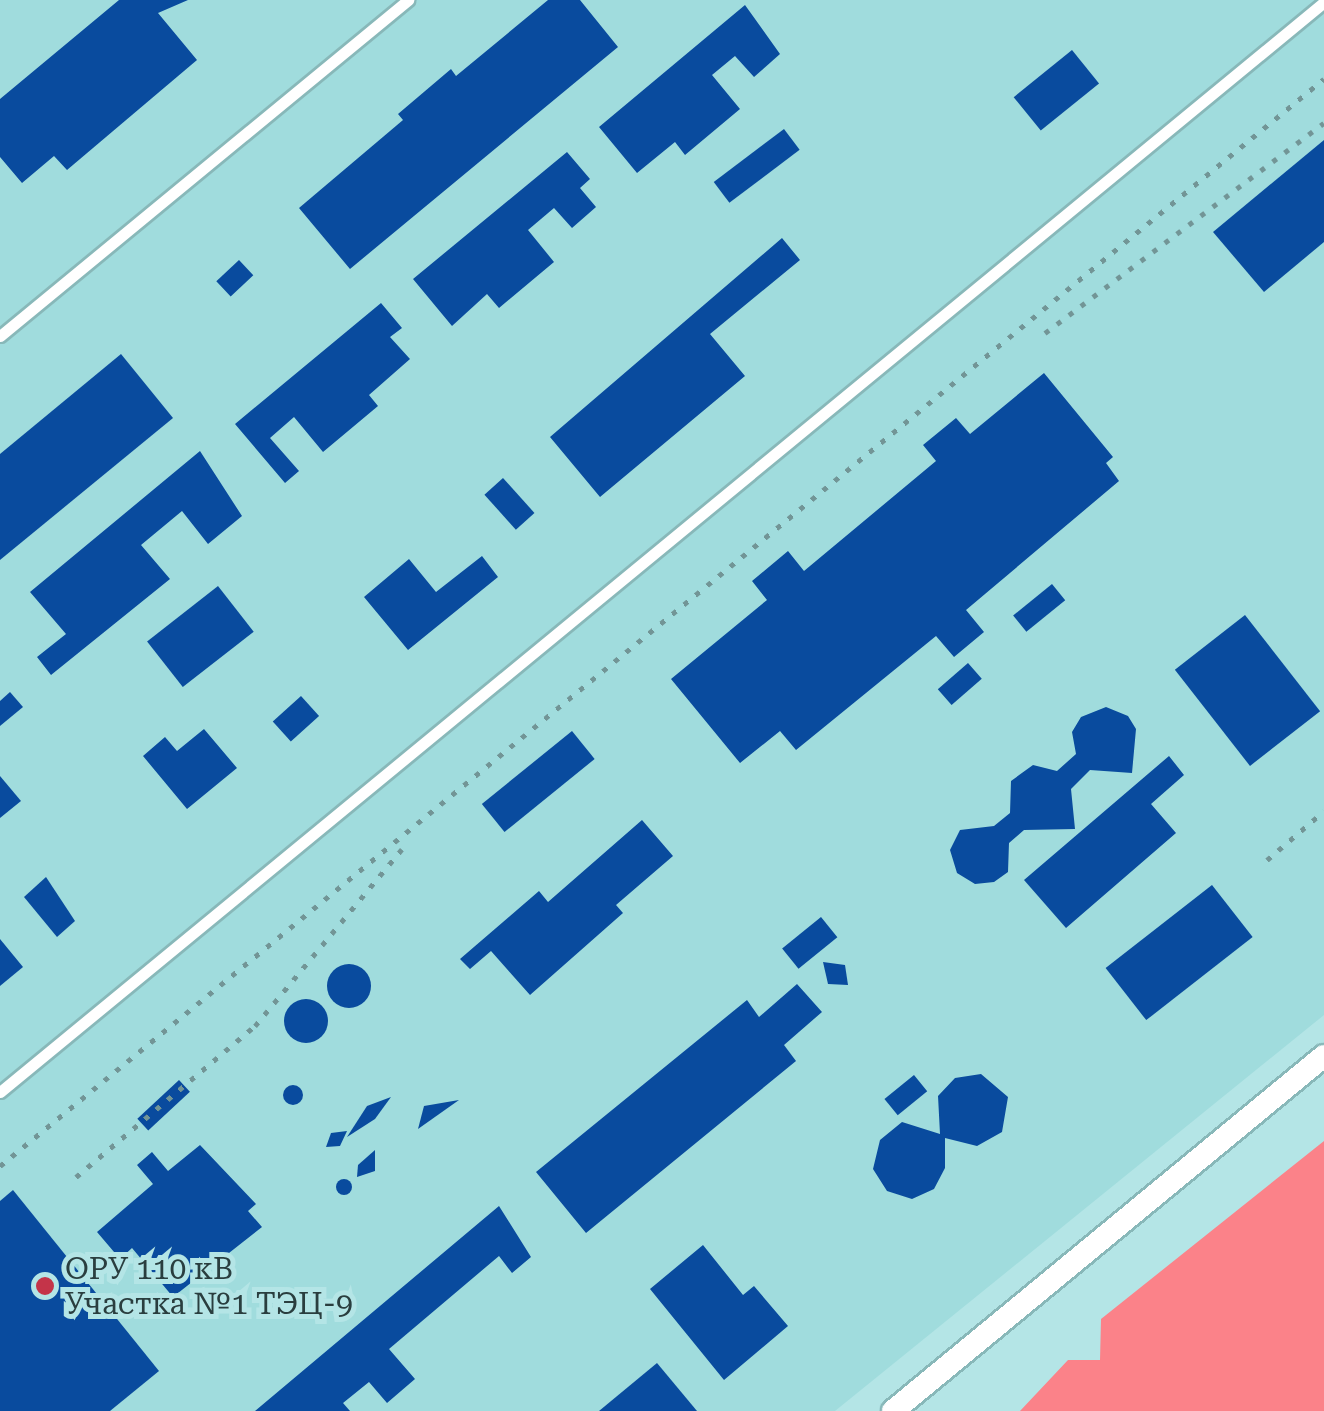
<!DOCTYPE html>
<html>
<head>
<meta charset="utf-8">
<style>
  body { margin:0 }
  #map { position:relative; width:1324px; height:1411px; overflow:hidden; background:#b4e5e6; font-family:"Roboto Serif",serif }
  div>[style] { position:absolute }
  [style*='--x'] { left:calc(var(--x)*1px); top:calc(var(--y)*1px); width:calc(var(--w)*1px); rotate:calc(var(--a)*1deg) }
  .built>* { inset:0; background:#a0dcdd }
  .forest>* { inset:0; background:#fb8289 }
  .building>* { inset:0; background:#094b9e; transform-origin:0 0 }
  .round { border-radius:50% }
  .roads { filter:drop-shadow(2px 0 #88b8b9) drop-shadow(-2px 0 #88b8b9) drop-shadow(0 2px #88b8b9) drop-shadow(0 -2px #88b8b9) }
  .service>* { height:11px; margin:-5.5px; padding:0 5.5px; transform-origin:5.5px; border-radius:5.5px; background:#fff }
  .minor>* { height:22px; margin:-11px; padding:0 11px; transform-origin:11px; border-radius:11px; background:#fff }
  .rail>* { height:5px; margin-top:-2.5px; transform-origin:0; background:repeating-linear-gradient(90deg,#729596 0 5px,transparent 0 15px) }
  .dots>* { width:28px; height:28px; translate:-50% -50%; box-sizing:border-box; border:5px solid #b4e5e6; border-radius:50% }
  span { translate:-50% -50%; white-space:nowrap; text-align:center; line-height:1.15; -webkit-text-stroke:10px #b4e5e6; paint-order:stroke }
  .poi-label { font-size:30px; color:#2a3e3f }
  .left { translate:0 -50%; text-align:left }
</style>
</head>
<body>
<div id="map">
  <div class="built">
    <i style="clip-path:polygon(0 0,1324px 0,1324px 1015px,835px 1411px,0 1411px)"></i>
  </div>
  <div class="forest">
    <i style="clip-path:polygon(1324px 1141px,1324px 1411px,1020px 1411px,1068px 1360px,1100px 1360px,1101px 1319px)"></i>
  </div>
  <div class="building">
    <i style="clip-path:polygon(119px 0,188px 0,158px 13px,197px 60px,67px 170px,54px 156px,22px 183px,0 157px,0 99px)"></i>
    <i style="clip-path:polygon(548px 0,580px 0,618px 47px,350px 269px,299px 208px,403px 120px,398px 114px,451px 69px,456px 76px)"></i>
    <i style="clip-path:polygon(745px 5px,780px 54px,754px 77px,735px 56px,712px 75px,740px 109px,685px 155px,675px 142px,637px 173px,599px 127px)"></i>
    <i style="left:1072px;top:50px;width:43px;height:75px;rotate:51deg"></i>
    <i style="left:784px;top:129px;width:26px;height:88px;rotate:53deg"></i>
    <i style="clip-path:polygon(1324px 140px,1324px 242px,1264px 292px,1213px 232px)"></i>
    <i style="clip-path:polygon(567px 152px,590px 179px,580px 188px,596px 207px,572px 228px,554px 208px,528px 230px,554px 262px,499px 308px,487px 294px,452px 326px,413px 279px)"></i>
    <i style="clip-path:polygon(782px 238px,800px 260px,710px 334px,745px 376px,600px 497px,550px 437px)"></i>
    <i style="left:239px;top:260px;width:21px;height:31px;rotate:47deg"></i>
    <i style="clip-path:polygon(381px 303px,402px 328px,390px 337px,410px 359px,369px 395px,378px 406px,323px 452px,294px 417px,270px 438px,299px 471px,285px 483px,235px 424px)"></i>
    <i style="clip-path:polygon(121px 354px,173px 418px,0 560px,0 454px)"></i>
    <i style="clip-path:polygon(1044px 373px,1113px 457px,1106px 463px,1119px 481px,966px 610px,984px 632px,954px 657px,936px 636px,796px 750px,780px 731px,740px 763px,671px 679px,767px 600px,752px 581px,788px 551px,804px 571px,936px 461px,923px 445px,956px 418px,970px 434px)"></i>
    <i style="clip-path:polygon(200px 451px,242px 516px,208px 544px,182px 511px,141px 545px,170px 579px,51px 675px,37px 657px,66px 634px,30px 592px)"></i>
    <i style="left:503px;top:478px;width:47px;height:25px;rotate:48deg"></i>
    <i style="clip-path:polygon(482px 556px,498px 577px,408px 650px,364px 597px,409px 559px,436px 592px)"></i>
    <i style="left:1052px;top:584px;width:21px;height:50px;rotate:51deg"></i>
    <i style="left:218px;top:586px;width:58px;height:90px;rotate:52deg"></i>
    <i style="left:1245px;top:615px;width:122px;height:89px;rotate:52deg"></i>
    <i style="left:968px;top:663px;width:21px;height:40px;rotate:49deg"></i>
    <i style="clip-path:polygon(10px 692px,23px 707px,0 726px,0 701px)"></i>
    <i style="left:301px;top:696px;width:27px;height:38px;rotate:48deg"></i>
    <i style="clip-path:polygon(1106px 707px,1128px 716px,1136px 729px,1132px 773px,1090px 770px,1071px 789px,1075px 829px,1024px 830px,1009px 843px,1008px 872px,994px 882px,975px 884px,957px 873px,950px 850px,960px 830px,994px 826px,1010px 813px,1011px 781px,1033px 765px,1057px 771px,1076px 754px,1072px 732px,1081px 717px)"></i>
    <i style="clip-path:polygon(204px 729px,237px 768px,187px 809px,143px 756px,165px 737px,177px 751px)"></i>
    <i style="left:572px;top:731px;width:36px;height:116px;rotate:51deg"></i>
    <i style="clip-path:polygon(1169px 756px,1184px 775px,1151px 804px,1176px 833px,1066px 928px,1024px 880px)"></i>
    <i style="clip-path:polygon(0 776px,21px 801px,0 818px)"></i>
    <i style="clip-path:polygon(642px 820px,673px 856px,616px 905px,623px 913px,530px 995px,491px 951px,470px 969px,460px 959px,539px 891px,548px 902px)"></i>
    <i style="clip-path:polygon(46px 877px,75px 921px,57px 937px,24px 897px)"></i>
    <i style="left:1212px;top:885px;width:66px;height:135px;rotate:52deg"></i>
    <i style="left:821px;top:917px;width:26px;height:50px;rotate:51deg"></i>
    <i style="clip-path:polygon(0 939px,23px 967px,0 986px)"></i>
    <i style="clip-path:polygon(823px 962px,845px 965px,848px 985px,828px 984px)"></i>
    <i class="round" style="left:327px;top:964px;width:44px;height:44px"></i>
    <i style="clip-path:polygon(797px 984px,822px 1012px,784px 1045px,796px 1061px,586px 1233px,536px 1172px,747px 1000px,759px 1017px)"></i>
    <i class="round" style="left:284px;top:999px;width:44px;height:44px"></i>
    <i style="clip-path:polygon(981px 1074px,1008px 1097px,1002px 1132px,977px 1146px,945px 1138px,945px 1168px,934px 1189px,912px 1199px,887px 1191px,873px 1169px,880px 1140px,902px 1122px,940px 1134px,938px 1096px,955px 1078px)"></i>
    <i style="left:914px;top:1075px;width:21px;height:38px;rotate:51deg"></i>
    <i style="left:179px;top:1080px;width:16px;height:57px;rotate:47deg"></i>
    <i class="round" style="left:283px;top:1085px;width:20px;height:20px"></i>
    <i style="clip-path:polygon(391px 1097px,375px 1119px,347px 1137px,367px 1106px)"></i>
    <i style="clip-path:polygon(459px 1100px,418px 1129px,424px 1106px)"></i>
    <i style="clip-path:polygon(347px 1131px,340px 1146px,326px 1147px,331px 1133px)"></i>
    <i style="clip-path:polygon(200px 1145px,256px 1204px,248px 1211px,262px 1227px,173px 1297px,132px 1248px,120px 1259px,97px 1232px,153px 1184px,137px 1165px,152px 1152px,168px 1171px)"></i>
    <i style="clip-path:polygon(375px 1150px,375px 1171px,357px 1177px,358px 1165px)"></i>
    <i class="round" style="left:336px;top:1179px;width:16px;height:16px"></i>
    <i style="clip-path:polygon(13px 1190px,159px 1371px,110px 1411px,0 1411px,0 1201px)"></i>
    <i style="clip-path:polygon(499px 1206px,531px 1257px,512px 1273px,499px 1256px,389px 1349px,415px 1379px,387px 1403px,369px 1382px,343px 1403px,350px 1411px,255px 1411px)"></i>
    <i style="clip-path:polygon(703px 1245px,743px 1295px,754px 1286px,788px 1326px,724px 1380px,650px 1289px)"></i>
    <i style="clip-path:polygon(657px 1363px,697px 1411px,599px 1411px)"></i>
  </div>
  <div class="roads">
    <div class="service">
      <i style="--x:0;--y:336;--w:529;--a:-39.47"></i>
      <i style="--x:0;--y:1092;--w:1715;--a:-39.46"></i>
    </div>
    <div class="minor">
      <i style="--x:893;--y:1411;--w:558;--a:-39.48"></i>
    </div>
  </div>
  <div class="rail">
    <i style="--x:1045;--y:333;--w:349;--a:-37"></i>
    <i style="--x:1267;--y:860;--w:75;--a:-40.7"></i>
    <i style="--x:0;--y:1166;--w:1713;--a:-39.39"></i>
    <i style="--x:76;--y:1177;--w:234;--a:-40.2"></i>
    <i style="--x:255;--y:1026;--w:230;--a:-50.3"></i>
  </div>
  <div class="dots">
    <i style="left:45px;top:1286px;background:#c43449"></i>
  </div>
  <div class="poi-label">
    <span class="left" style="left:65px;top:1286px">ОРУ 110 кВ<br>Участка №1 ТЭЦ-9</span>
  </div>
</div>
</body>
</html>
